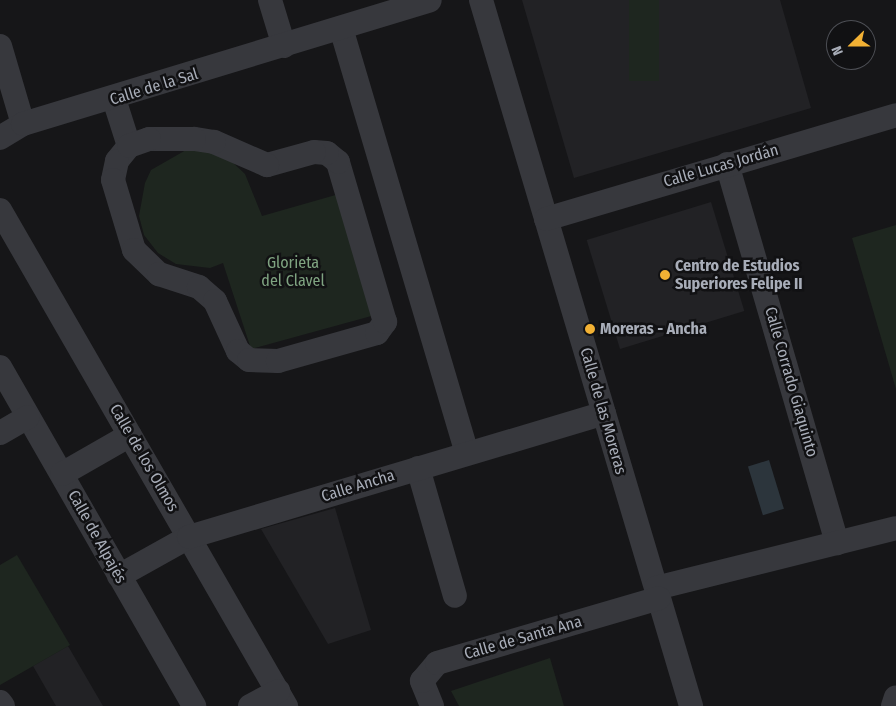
<!DOCTYPE html>
<html>
<head>
<meta charset="utf-8">
<style>
  body { margin:0 }
  #map { position:relative; width:896px; height:706px; overflow:hidden; background:#161618; font-family:"Fira Sans Condensed",sans-serif }
  div>[style] { position:absolute }
  [style*='--x'] { left:calc(var(--x)*1px); top:calc(var(--y)*1px); width:calc(var(--w)*1px); rotate:calc(var(--a)*1deg) }
  .built>* { inset:0; background:#222225; transform-origin:0 0 }
  .green>* { inset:0; background:#1e261f; transform-origin:0 0 }
  .water>* { inset:0; background:#2c353c; transform-origin:0 0 }
  .street>* { height:24px; margin:-12px; padding:0 12px; transform-origin:12px; border-radius:12px; background:#37383d }
  .dots>* { width:14px; height:14px; translate:-50% -50%; box-sizing:border-box; border:2px solid #111113; border-radius:50% }
  span { translate:-50% -50%; white-space:nowrap; text-align:center; line-height:1.15; -webkit-text-stroke:5px #111113; paint-order:stroke }
  .street-label { font-size:16px; color:#a8adb8 }
  .park-label { font-size:16px; color:#7fa381 }
  .poi-label { font-size:16px; color:#a8adb8; font-weight:700 }
  .left { translate:0 -50%; text-align:left }
  .north { position:absolute; left:826px; top:20px; width:50px; height:50px; box-sizing:border-box; background:#111113; border:1px solid #4d4f55; border-radius:50%; rotate:248deg; font-size:14px; font-weight:700; line-height:20px; text-align:center; color:#a8adb8 }
  .north::after { content:''; display:block; margin:auto; width:18px; height:22px; background:#f2b134; clip-path:polygon(50% 0,100% 100%,50% 72%,0 100%) }
</style>
</head>
<body>
<div id="map">
  <div class="built">
    <i style="clip-path:polygon(522px 0,780px 0,811px 108px,574px 178px)"></i>
    <i style="left:711px;top:202px;width:114px;height:130px;rotate:73deg"></i>
    <i style="clip-path:polygon(335px 508px,371px 630px,328px 644px,261px 529px)"></i>
    <i style="clip-path:polygon(68px 646px,103px 706px,56px 706px,33px 666px)"></i>
  </div>
  <div class="green">
    <i style="left:629px;top:0;width:30px;height:81px"></i>
    <i style="clip-path:polygon(186px 150px,208px 151px,228px 158px,245px 174px,262px 216px,339px 194px,375px 315px,251px 349px,223px 263px,210px 268px,176px 264px,158px 253px,144px 235px,139px 216px,145px 183px,151px 170px)"></i>
    <i style="clip-path:polygon(896px 225px,896px 389px,852px 238px)"></i>
    <i style="clip-path:polygon(17px 555px,70px 645px,0 685px,0 565px)"></i>
    <i style="clip-path:polygon(550px 658px,564px 706px,459px 706px,451px 691px)"></i>
  </div>
  <div class="water">
    <i style="left:769px;top:460px;width:51px;height:22px;rotate:73deg"></i>
  </div>
  <div class="street">
    <i style="--x:270;--y:0;--w:48;--a:73.1"></i>
    <i style="--x:481;--y:0;--w:737;--a:73.43"></i>
    <i style="--x:341;--y:28;--w:443;--a:73.5"></i>
    <i style="--x:0;--y:46;--w:81;--a:73.6"></i>
    <i style="--x:23;--y:124;--w:27;--a:149"></i>
    <i style="--x:114;--y:99;--w:49;--a:72.3"></i>
    <i style="--x:129;--y:146;--w:19;--a:129"></i>
    <i style="--x:117;--y:161;--w:19;--a:102"></i>
    <i style="--x:113;--y:180;--w:73;--a:73.3"></i>
    <i style="--x:134;--y:250;--w:35;--a:44"></i>
    <i style="--x:159;--y:274;--w:42;--a:18"></i>
    <i style="--x:199;--y:287;--w:21;--a:41"></i>
    <i style="--x:215;--y:301;--w:55;--a:65.3"></i>
    <i style="--x:238;--y:351;--w:14;--a:39"></i>
    <i style="--x:249;--y:360;--w:29;--a:2"></i>
    <i style="--x:278;--y:361;--w:103;--a:-15.8"></i>
    <i style="--x:377;--y:333;--w:14;--a:-54"></i>
    <i style="--x:385;--y:322;--w:167;--a:-106.4"></i>
    <i style="--x:338;--y:162;--w:14;--a:-141"></i>
    <i style="--x:327;--y:153;--w:13;--a:-176"></i>
    <i style="--x:314;--y:152;--w:49;--a:164.5"></i>
    <i style="--x:267;--y:165;--w:58;--a:-156.5"></i>
    <i style="--x:214;--y:142;--w:20;--a:-171"></i>
    <i style="--x:194;--y:139;--w:45;--a:180"></i>
    <i style="--x:149;--y:139;--w:21;--a:161"></i>
    <i style="--x:23;--y:124;--w:425;--a:-16.9"></i>
    <i style="--x:727;--y:164;--w:395;--a:73.8"></i>
    <i style="--x:0;--y:210;--w:573;--a:60.03"></i>
    <i style="--x:546;--y:219;--w:365;--a:-16.5"></i>
    <i style="--x:0;--y:367;--w:391;--a:60.2"></i>
    <i style="--x:0;--y:433;--w:32;--a:-30"></i>
    <i style="--x:418;--y:468;--w:133;--a:73.9"></i>
    <i style="--x:62;--y:474;--w:78;--a:-29.8"></i>
    <i style="--x:119;--y:576;--w:80;--a:-29.1"></i>
    <i style="--x:189;--y:537;--w:433;--a:-16.6"></i>
    <i style="--x:656;--y:588;--w:247;--a:-14"></i>
    <i style="--x:0;--y:702;--w:5;--a:53"></i>
    <i style="--x:250;--y:706;--w:32;--a:-28"></i>
    <i style="--x:432;--y:706;--w:27;--a:-112"></i>
    <i style="--x:422;--y:681;--w:23;--a:-50"></i>
    <i style="--x:437;--y:663;--w:231;--a:-16.3"></i>
    <i style="--x:893;--y:706;--w:9;--a:-72"></i>
  </div>
  <div class="dots">
    <i style="left:665px;top:275px;background:#f2b134"></i>
    <i style="left:590px;top:329px;background:#f2b134"></i>
  </div>
  <div class="street-label">
    <span style="left:154px;top:87px;rotate:-17deg">Calle de la Sal</span>
    <span style="left:721px;top:166px;rotate:-16deg">Calle Lucas Jordán</span>
    <span style="left:791px;top:382px;rotate:74deg">Calle Corrado Giaquinto</span>
    <span style="left:603px;top:411px;rotate:74deg">Calle de las Moreras</span>
    <span style="left:144px;top:458px;rotate:60deg">Calle de los Olmos</span>
    <span style="left:358px;top:486px;rotate:-17deg">Calle Ancha</span>
    <span style="left:97px;top:537px;rotate:61deg">Calle de Alpajés</span>
    <span style="left:523px;top:638px;rotate:-16deg">Calle de Santa Ana</span>
  </div>
  <div class="park-label">
    <span style="left:293px;top:272px">Glorieta<br>del Clavel</span>
  </div>
  <div class="poi-label">
    <span class="left" style="left:675px;top:275px">Centro de Estudios<br>Superiores Felipe II</span>
    <span class="left" style="left:600px;top:329px">Moreras - Ancha</span>
  </div>
  <div class="north">N</div>
</div>
</body>
</html>
